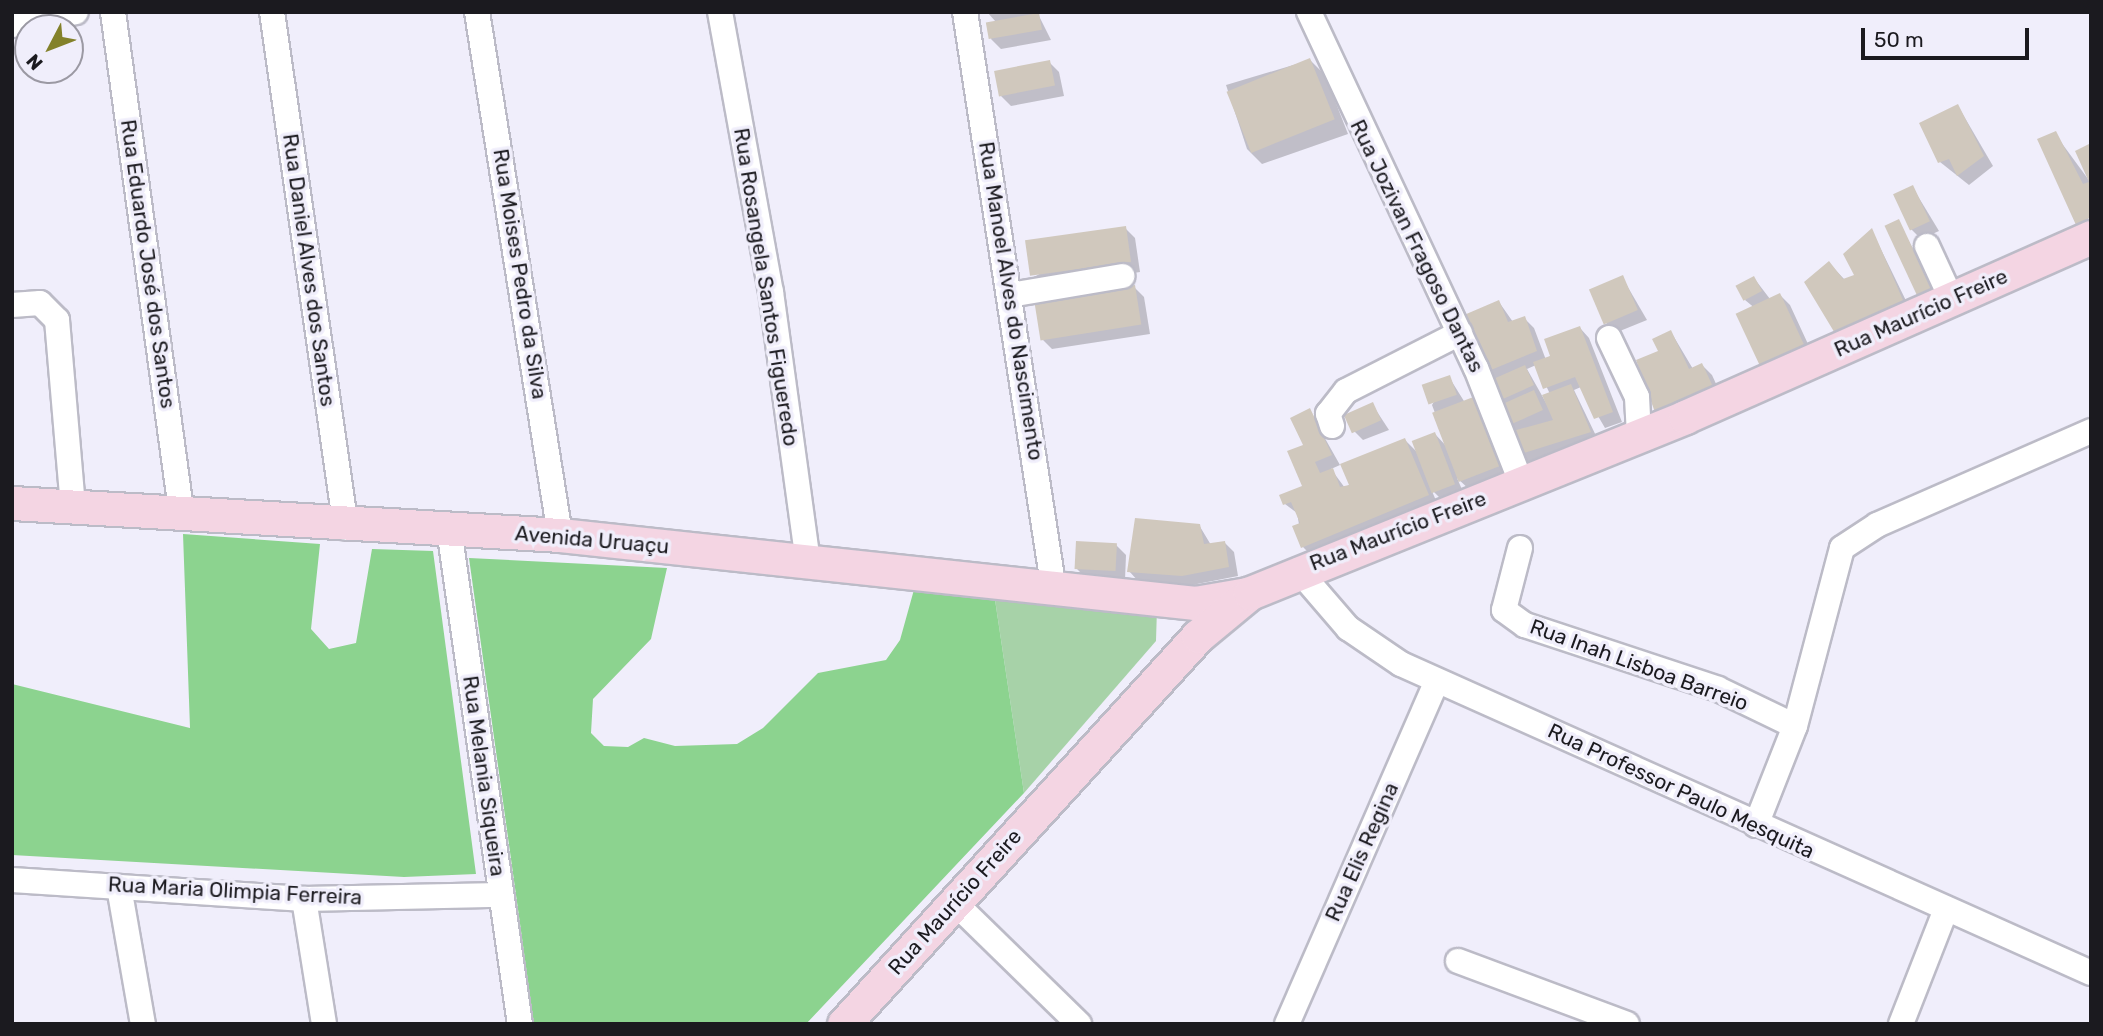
<!DOCTYPE html>
<html>
<head>
<meta charset="utf-8">
<style>
  body { margin:0 }
  #map { position:relative; width:2103px; height:1036px; overflow:hidden; background:#f0eefb; font-family:Rubik,sans-serif }
  div>[style] { position:absolute }
  [style*='--x'] { left:calc(var(--x)*1px); top:calc(var(--y)*1px); width:calc(var(--w)*1px); rotate:calc(var(--a)*1deg) }
  .green>* { inset:0; background:#a7d2a8 }
  .forest>* { inset:0; background:#8cd38f }
  .shadow>* { inset:0; background:#0003 }
  .building>* { inset:0; background:#d0c8bd; transform-origin:0 0 }
  .roads { filter:drop-shadow(2px 0 #bcbbc7) drop-shadow(-2px 0 #bcbbc7) drop-shadow(0 2px #bcbbc7) drop-shadow(0 -2px #bcbbc7) }
  .street>* { height:24px; margin:-12px; padding:0 12px; transform-origin:12px; border-radius:12px; background:#fff }
  .secondary>* { height:33px; margin:-16.5px; padding:0 16.5px; transform-origin:16.5px; border-radius:16.5px; background:#f4d5e3 }
  span { translate:-50% -50%; white-space:nowrap; text-align:center; line-height:1.15; -webkit-text-stroke:7px #f0eefb; paint-order:stroke }
  .street-label { font-size:21px; color:#1b1a1f }
  .frame { position:absolute; inset:0; border:14px solid #1b1a1f; pointer-events:none }
  .north { position:absolute; left:14px; top:14px; width:70px; height:70px; box-sizing:border-box; background:#f0eefb; border:2px solid #9b99a3; border-radius:50%; rotate:228deg; font-size:19px; font-weight:700; line-height:28px; text-align:center; color:#1b1a1f }
  .north::after { content:''; display:block; margin:auto; width:24px; height:32px; background:#83812a; clip-path:polygon(50% 0,100% 100%,50% 72%,0 100%) }
  .scale { position:absolute; left:1861px; top:28px; width:168px; height:32px; box-sizing:border-box; border:4px solid #1b1a1f; border-top:0; padding-left:9px; font-size:21px; line-height:24px; white-space:nowrap; color:#1b1a1f; -webkit-text-stroke:5px #f0eefb; paint-order:stroke }
</style>
</head>
<body>
<div id="map">
  <div class="green">
    <i style="clip-path:polygon(994px 593px,1157px 608px,1156px 641px,1024px 793px)"></i>
  </div>
  <div class="forest">
    <i style="clip-path:polygon(183px 534px,320px 544px,311px 629px,329px 649px,356px 643px,372px 549px,433px 551px,476px 874px,404px 877px,12px 855px,12px 684px,190px 728px)"></i>
    <i style="clip-path:polygon(469px 558px,667px 568px,651px 639px,593px 699px,591px 733px,604px 746px,628px 747px,644px 738px,675px 746px,737px 744px,763px 728px,818px 673px,886px 660px,900px 640px,915px 586px,994px 593px,1024px 793px,806px 1024px,534px 1024px)"></i>
  </div>
  <div class="shadow">
    <i style="clip-path:polygon(987px 12px,1044px 12px,1038px 14px,1051px 40px,1001px 49px,991px 39px,996px 22px)"></i>
    <i style="clip-path:polygon(1310px 60px,1325px 75px,1348px 134px,1262px 164px,1247px 149px,1226px 85px)"></i>
    <i style="clip-path:polygon(1049px 62px,1059px 72px,1064px 96px,1011px 106px,1001px 96px)"></i>
    <i style="clip-path:polygon(1958px 106px,1993px 166px,1969px 185px,1940px 162px,1921px 124px)"></i>
    <i style="clip-path:polygon(2055px 134px,2091px 183px,2087px 234px,2077px 224px)"></i>
    <i style="clip-path:polygon(1913px 188px,1939px 231px,1921px 239px,1911px 229px)"></i>
    <i style="clip-path:polygon(1898px 221px,1942px 303px,1930px 309px)"></i>
    <i style="clip-path:polygon(1125px 228px,1135px 238px,1140px 272px,1042px 288px,1032px 278px)"></i>
    <i style="clip-path:polygon(1872px 231px,1913px 315px,1848px 344px,1829px 263px,1845px 280px,1857px 276px)"></i>
    <i style="clip-path:polygon(1622px 277px,1647px 320px,1615px 333px,1606px 323px)"></i>
    <i style="clip-path:polygon(1754px 278px,1770px 299px,1780px 295px,1790px 305px,1814px 357px,1745px 300px)"></i>
    <i style="clip-path:polygon(1134px 287px,1144px 297px,1150px 334px,1052px 349px,1042px 339px)"></i>
    <i style="clip-path:polygon(evenodd,1499px 302px,1513px 322px,1524px 318px,1534px 328px,1546px 360px,1580px 328px,1589px 338px,1622px 422px,1605px 428px,1581px 387px,1574px 390px,1599px 442px,1529px 464px,1519px 454px,1488px 371px,1499px 302px,1536px 365px,1550px 394px,1549px 408px,1527px 369px,1536px 365px)"></i>
    <i style="clip-path:polygon(1671px 332px,1693px 369px,1702px 365px,1712px 375px,1723px 399px,1660px 351px)"></i>
    <i style="clip-path:polygon(1449px 377px,1510px 475px,1471px 491px,1457px 478px,1464px 494px,1444px 502px,1431px 489px,1438px 505px,1313px 557px,1303px 547px,1297px 513px,1285px 504px,1304px 487px,1309px 410px,1340px 465px,1331px 469px,1345px 488px,1405px 440px,1419px 454px,1435px 434px,1448px 448px,1432px 405px)"></i>
    <i style="clip-path:polygon(1372px 404px,1389px 430px,1363px 440px,1353px 430px)"></i>
    <i style="clip-path:polygon(1199px 525px,1211px 545px,1224px 542px,1234px 552px,1238px 576px,1192px 585px,1138px 581px,1129px 571px)"></i>
    <i style="clip-path:polygon(1116px 545px,1126px 555px,1125px 580px,1086px 578px,1076px 568px)"></i>
  </div>
  <div class="building">
    <i style="left:1039px;top:13px;width:17px;height:54px;rotate:80deg"></i>
    <i style="left:1310px;top:58px;width:66px;height:90px;rotate:68deg"></i>
    <i style="left:1050px;top:60px;width:26px;height:57px;rotate:79deg"></i>
    <i style="clip-path:polygon(1958px 104px,1984px 156px,1957px 176px,1949px 159px,1938px 163px,1919px 123px)"></i>
    <i style="clip-path:polygon(2056px 131px,2083px 184px,2089px 182px,2075px 151px,2091px 143px,2091px 217px,2076px 225px,2037px 139px)"></i>
    <i style="left:1913px;top:185px;width:40px;height:22px;rotate:65deg"></i>
    <i style="left:1899px;top:219px;width:82px;height:16px;rotate:65deg"></i>
    <i style="left:1126px;top:226px;width:36px;height:102px;rotate:82deg"></i>
    <i style="clip-path:polygon(1872px 228px,1905px 305px,1836px 335px,1804px 282px,1829px 261px,1843px 279px,1854px 275px,1843px 254px)"></i>
    <i style="left:1623px;top:275px;width:38px;height:37px;rotate:67deg"></i>
    <i style="left:1754px;top:276px;width:17px;height:21px;rotate:62deg"></i>
    <i style="left:1135px;top:285px;width:40px;height:102px;rotate:81deg"></i>
    <i style="left:1780px;top:293px;width:60px;height:49px;rotate:65deg"></i>
    <i style="clip-path:polygon(1499px 300px,1508px 322px,1525px 316px,1537px 351px,1486px 372px,1464px 315px)"></i>
    <i style="clip-path:polygon(1580px 326px,1613px 412px,1594px 419px,1575px 377px,1543px 389px,1533px 362px,1550px 356px,1544px 339px)"></i>
    <i style="clip-path:polygon(1671px 330px,1689px 369px,1702px 363px,1714px 389px,1656px 415px,1636px 360px,1658px 351px,1652px 339px)"></i>
    <i style="left:1525px;top:365px;width:22px;height:39px;rotate:66deg"></i>
    <i style="left:1450px;top:375px;width:21px;height:30px;rotate:71deg"></i>
    <i style="clip-path:polygon(1571px 384px,1591px 432px,1518px 455px,1509px 432px,1553px 420px,1542px 395px)"></i>
    <i style="left:1534px;top:390px;width:22px;height:38px;rotate:66deg"></i>
    <i style="left:1476px;top:396px;width:74px;height:47px;rotate:69deg"></i>
    <i style="left:1373px;top:402px;width:20px;height:32px;rotate:66deg"></i>
    <i style="clip-path:polygon(1310px 408px,1332px 455px,1315px 462px,1320px 473px,1333px 468px,1340px 487px,1349px 485px,1340px 464px,1405px 438px,1429px 495px,1301px 548px,1292px 526px,1300px 523px,1291px 502px,1283px 505px,1279px 495px,1302px 486px,1287px 451px,1303px 445px,1290px 418px)"></i>
    <i style="left:1435px;top:432px;width:56px;height:25px;rotate:69deg"></i>
    <i style="clip-path:polygon(1135px 518px,1200px 524px,1204px 544px,1225px 541px,1229px 567px,1182px 576px,1127px 572px)"></i>
    <i style="left:1076px;top:541px;width:41px;height:28px;rotate:3deg"></i>
  </div>
  <div class="roads">
    <div class="street">
      <i style="--x:113;--y:12;--w:510;--a:82.22"></i>
      <i style="--x:272;--y:12;--w:521;--a:81.84"></i>
      <i style="--x:477;--y:12;--w:530;--a:80.98"></i>
      <i style="--x:720;--y:12;--w:285;--a:79.7"></i>
      <i style="--x:771;--y:292;--w:273;--a:82.2"></i>
      <i style="--x:965;--y:12;--w:585;--a:81.25"></i>
      <i style="--x:1309;--y:12;--w:393;--a:64.9"></i>
      <i style="--x:1476;--y:368;--w:123;--a:68.5"></i>
      <i style="--x:12;--y:25;--w:65;--a:-11.5"></i>
      <i style="--x:1927;--y:246;--w:60;--a:65.2"></i>
      <i style="--x:1010;--y:295;--w:114;--a:-9.6"></i>
      <i style="--x:12;--y:305;--w:28;--a:-4"></i>
      <i style="--x:40;--y:303;--w:24;--a:45"></i>
      <i style="--x:57;--y:320;--w:186;--a:85.1"></i>
      <i style="--x:1609;--y:338;--w:65;--a:64.6"></i>
      <i style="--x:1637;--y:397;--w:38;--a:87"></i>
      <i style="--x:1332;--y:426;--w:13;--a:-108"></i>
      <i style="--x:1328;--y:414;--w:29;--a:-52"></i>
      <i style="--x:1346;--y:391;--w:128;--a:-27"></i>
      <i style="--x:449;--y:529;--w:500;--a:81.84"></i>
      <i style="--x:1520;--y:548;--w:64;--a:104.5"></i>
      <i style="--x:1504;--y:610;--w:26;--a:36"></i>
      <i style="--x:1525;--y:625;--w:203;--a:18.3"></i>
      <i style="--x:1718;--y:689;--w:85;--a:25.7"></i>
      <i style="--x:1298;--y:570;--w:77;--a:49.2"></i>
      <i style="--x:1348;--y:628;--w:64;--a:34.2"></i>
      <i style="--x:1401;--y:664;--w:756;--a:24.12"></i>
      <i style="--x:1756;--y:825;--w:106;--a:-68.5"></i>
      <i style="--x:1795;--y:726;--w:184;--a:-75.2"></i>
      <i style="--x:1842;--y:548;--w:42;--a:-33.3"></i>
      <i style="--x:1877;--y:525;--w:234;--a:-23.7"></i>
      <i style="--x:12;--y:880;--w:293;--a:3.7"></i>
      <i style="--x:304;--y:899;--w:197;--a:-1.2"></i>
      <i style="--x:119;--y:887;--w:139;--a:80.1"></i>
      <i style="--x:304;--y:899;--w:127;--a:80.9"></i>
      <i style="--x:954;--y:902;--w:175;--a:44.3"></i>
      <i style="--x:1458;--y:961;--w:180;--a:20.4"></i>
      <i style="--x:1287;--y:1024;--w:374;--a:-66.4"></i>
      <i style="--x:1901;--y:1024;--w:120;--a:-68.6"></i>
    </div>
    <div class="secondary">
      <i style="--x:12;--y:503;--w:549;--a:3.34"></i>
      <i style="--x:560;--y:535;--w:639;--a:6.11"></i>
      <i style="--x:1195;--y:603;--w:53;--a:-9.8"></i>
      <i style="--x:844;--y:1024;--w:525;--a:-47.62"></i>
      <i style="--x:1198;--y:636;--w:67;--a:-39.6"></i>
      <i style="--x:1250;--y:593;--w:469;--a:-22"></i>
      <i style="--x:1685;--y:417;--w:444;--a:-23.9"></i>
    </div>
  </div>
  <div class="street-label">
    <span style="left:1417px;top:246px;rotate:64deg">Rua Jozivan Fragoso Dantas</span>
    <span style="left:148px;top:264px;rotate:82deg">Rua Eduardo José dos Santos</span>
    <span style="left:309px;top:270px;rotate:82deg">Rua Daniel Alves dos Santos</span>
    <span style="left:520px;top:274px;rotate:81deg">Rua Moises Pedro da Silva</span>
    <span style="left:766px;top:287px;rotate:81deg">Rua Rosangela Santos Figueredo</span>
    <span style="left:1011px;top:301px;rotate:81deg">Rua Manoel Alves do Nascimento</span>
    <span style="left:1921px;top:313px;rotate:-24deg">Rua Maurício Freire</span>
    <span style="left:1398px;top:531px;rotate:-21deg">Rua Maurício Freire</span>
    <span style="left:592px;top:540px;rotate:5deg">Avenida Uruaçu</span>
    <span style="left:1639px;top:665px;rotate:20deg">Rua Inah Lisboa Barreio</span>
    <span style="left:484px;top:776px;rotate:82deg">Rua Melania Siqueira</span>
    <span style="left:1681px;top:791px;rotate:25deg">Rua Professor Paulo Mesquita</span>
    <span style="left:1362px;top:852px;rotate:-66deg">Rua Elis Regina</span>
    <span style="left:235px;top:891px;rotate:3deg">Rua Maria Olimpia Ferreira</span>
    <span style="left:955px;top:902px;rotate:-48deg">Rua Maurício Freire</span>
  </div>
  <div class="frame"></div>
  <div class="north">N</div>
  <div class="scale">50 m</div>
</div>
</body>
</html>
